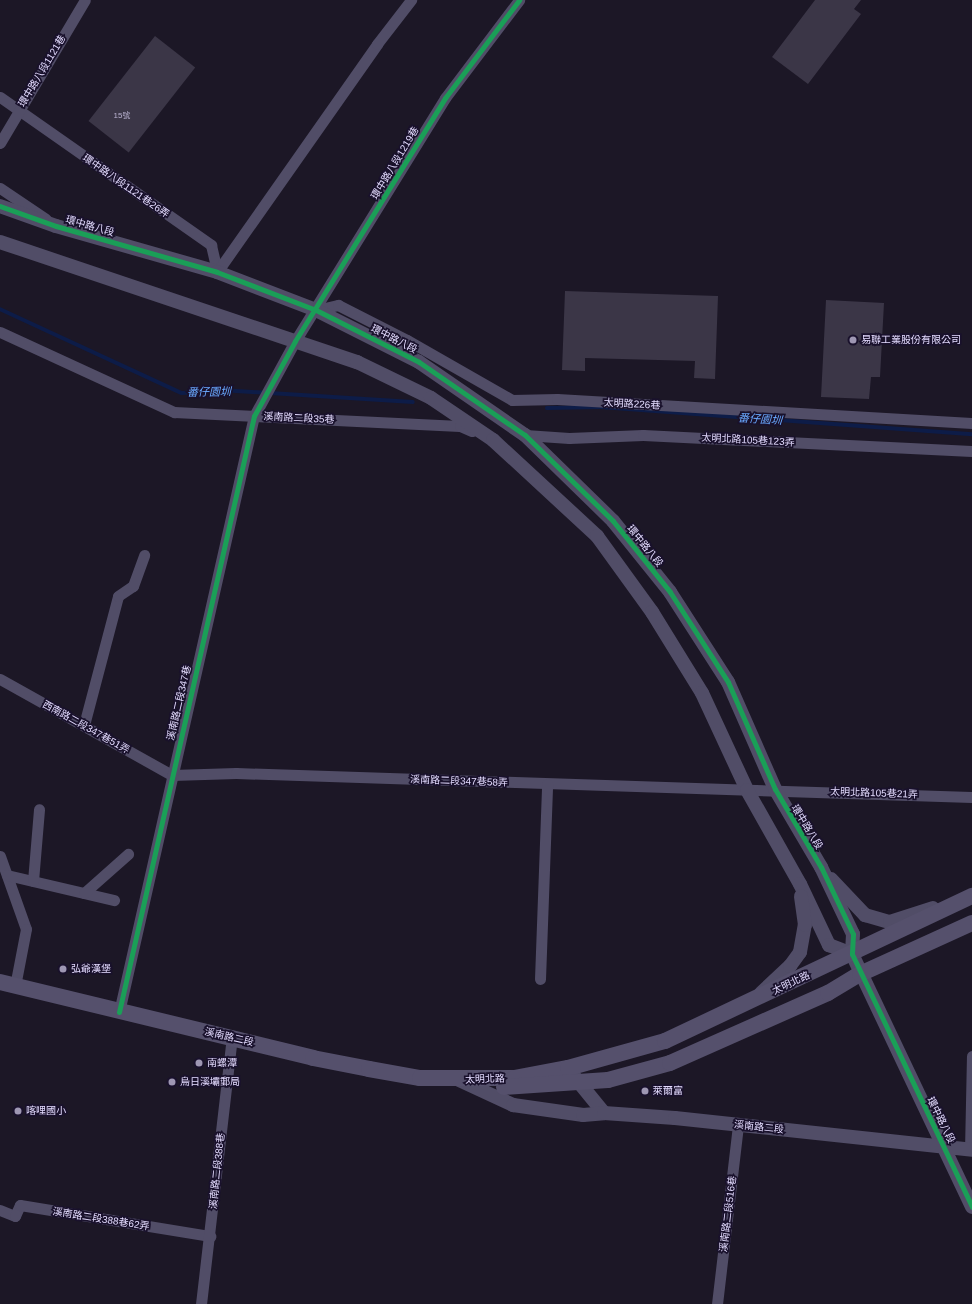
<!DOCTYPE html>
<html>
<head>
<meta charset="utf-8">
<style>
  body { margin:0 }
  #map { position:relative; width:972px; height:1304px; overflow:hidden; background:#1c1726; font-family:Helvetica,"Noto Sans TC",sans-serif }
  div>[style] { position:absolute }
  [style*='--x'] { left:calc(var(--x)*1px); top:calc(var(--y)*1px); width:calc(var(--w)*1px); rotate:calc(var(--a)*1deg) }
  .stream>* { height:3.5px; margin:-1.75px; padding:0 1.75px; transform-origin:1.75px; border-radius:1.75px; background:#0d1c48 }
  .building>* { inset:0; background:#3b3647; transform-origin:0 0 }
  .minor>* { height:11px; margin:-5.5px; padding:0 5.5px; transform-origin:5.5px; border-radius:5.5px; background:#514d67 }
  .tertiary>* { height:14px; margin:-7px; padding:0 7px; transform-origin:7px; border-radius:7px; background:#514d67 }
  .secondary>* { height:16px; margin:-8px; padding:0 8px; transform-origin:8px; border-radius:8px; background:#55506c }
  .cycleway>* { height:5px; margin:-2.5px; padding:0 2.5px; transform-origin:2.5px; border-radius:2.5px; background:#1a9f57 }
  .dots>* { width:11px; height:11px; translate:-50% -50%; box-sizing:border-box; border:2px solid #19112c; border-radius:50% }
  span { translate:-50% -50%; white-space:nowrap; text-align:center; line-height:1.15; -webkit-text-stroke:3.5px #19112c; paint-order:stroke }
  .number-label { font-size:8px; color:#bab2d1 }
  .number-label span { -webkit-text-stroke-width:0 }
  .street-label { font-size:10px; color:#e4dcff }
  .poi-label { font-size:10px; color:#e4dcff }
  .left { translate:0 -50%; text-align:left }
  .water-label { font-size:11px; color:#6aaaff; font-style:italic }
</style>
</head>
<body>
<div id="map">
  <div class="stream">
    <i style="--x:0;--y:309;--w:200;--a:24.8"></i>
    <i style="--x:182;--y:393;--w:39;--a:-4"></i>
    <i style="--x:221;--y:390;--w:192;--a:3.6"></i>
    <i style="--x:547;--y:408;--w:54;--a:-1.1"></i>
    <i style="--x:601;--y:407;--w:372;--a:4.2"></i>
  </div>
  <div class="building">
    <i style="clip-path:polygon(815px 0,861px 0,854px 9px,861px 14px,808px 84px,772px 57px)"></i>
    <i style="left:155px;top:36px;width:51px;height:108px;rotate:38deg"></i>
    <i style="clip-path:polygon(565px 291px,718px 296px,715px 379px,694px 378px,695px 361px,585px 358px,585px 371px,562px 370px)"></i>
    <i style="clip-path:polygon(826px 300px,884px 303px,880px 377px,871px 377px,869px 399px,821px 397px)"></i>
  </div>
  <div class="minor">
    <i style="--x:0;--y:97;--w:258;--a:35"></i>
    <i style="--x:211;--y:245;--w:28;--a:77"></i>
    <i style="--x:0;--y:143;--w:166;--a:-59.3"></i>
    <i style="--x:0;--y:188;--w:55;--a:34"></i>
    <i style="--x:217;--y:272;--w:279;--a:-54.9"></i>
    <i style="--x:377;--y:44;--w:56;--a:-52.3"></i>
    <i style="--x:316;--y:310;--w:23;--a:-13"></i>
    <i style="--x:338;--y:305;--w:77;--a:26.9"></i>
    <i style="--x:407;--y:340;--w:121;--a:29.7"></i>
    <i style="--x:512;--y:400;--w:45;--a:-1.3"></i>
    <i style="--x:557;--y:399;--w:416;--a:3.3"></i>
    <i style="--x:0;--y:332;--w:192;--a:24.7"></i>
    <i style="--x:174;--y:412;--w:286;--a:2.8"></i>
    <i style="--x:460;--y:426;--w:13;--a:23"></i>
    <i style="--x:525;--y:435;--w:44;--a:3.9"></i>
    <i style="--x:569;--y:438;--w:74;--a:-2.3"></i>
    <i style="--x:643;--y:435;--w:329;--a:2.8"></i>
    <i style="--x:0;--y:679;--w:197;--a:29.2"></i>
    <i style="--x:172;--y:775;--w:64;--a:-1.8"></i>
    <i style="--x:236;--y:773;--w:736;--a:1.87"></i>
    <i style="--x:84;--y:725;--w:133;--a:-75.2"></i>
    <i style="--x:118;--y:596;--w:18;--a:-34"></i>
    <i style="--x:133;--y:586;--w:33;--a:-70"></i>
    <i style="--x:0;--y:856;--w:77;--a:70.4"></i>
    <i style="--x:26;--y:929;--w:58;--a:100.9"></i>
    <i style="--x:7;--y:875;--w:110;--a:13.2"></i>
    <i style="--x:33;--y:881;--w:72;--a:-85.2"></i>
    <i style="--x:84;--y:893;--w:59;--a:-41.6"></i>
    <i style="--x:540;--y:979;--w:195;--a:-87.9"></i>
    <i style="--x:119;--y:1012;--w:611;--a:-77.24"></i>
    <i style="--x:254;--y:416;--w:85;--a:-61.3"></i>
    <i style="--x:295;--y:341;--w:286;--a:-58.3"></i>
    <i style="--x:445;--y:98;--w:123;--a:-52.9"></i>
    <i style="--x:970;--y:1150;--w:94;--a:-88.8"></i>
    <i style="--x:0;--y:1210;--w:16;--a:22"></i>
    <i style="--x:15;--y:1216;--w:12;--a:-66"></i>
    <i style="--x:20;--y:1205;--w:193;--a:9.3"></i>
    <i style="--x:201;--y:1304;--w:269;--a:-83.4"></i>
    <i style="--x:717;--y:1304;--w:181;--a:-83.3"></i>
  </div>
  <div class="tertiary">
    <i style="--x:0;--y:206;--w:59;--a:19.7"></i>
    <i style="--x:56;--y:226;--w:167;--a:15.9"></i>
    <i style="--x:217;--y:272;--w:106;--a:21"></i>
    <i style="--x:316;--y:310;--w:115;--a:26.8"></i>
    <i style="--x:419;--y:362;--w:129;--a:34.6"></i>
    <i style="--x:525;--y:435;--w:123;--a:44.3"></i>
    <i style="--x:613;--y:521;--w:91;--a:51.2"></i>
    <i style="--x:670;--y:592;--w:107;--a:57.2"></i>
    <i style="--x:728;--y:682;--w:117;--a:66.3"></i>
    <i style="--x:775;--y:789;--w:91;--a:59.5"></i>
    <i style="--x:821;--y:867;--w:74;--a:64.5"></i>
    <i style="--x:853;--y:934;--w:20;--a:93"></i>
    <i style="--x:852;--y:954;--w:280;--a:64.6"></i>
    <i style="--x:0;--y:242;--w:377;--a:18.6"></i>
    <i style="--x:357;--y:362;--w:82;--a:25.9"></i>
    <i style="--x:431;--y:398;--w:75;--a:34.1"></i>
    <i style="--x:493;--y:440;--w:142;--a:42.7"></i>
    <i style="--x:597;--y:536;--w:94;--a:54.1"></i>
    <i style="--x:652;--y:612;--w:95;--a:58.3"></i>
    <i style="--x:702;--y:693;--w:107;--a:65.1"></i>
    <i style="--x:747;--y:790;--w:108;--a:60.6"></i>
    <i style="--x:800;--y:884;--w:68;--a:64.6"></i>
    <i style="--x:829;--y:945;--w:25;--a:21"></i>
    <i style="--x:831;--y:879;--w:50;--a:46.6"></i>
    <i style="--x:865;--y:915;--w:26;--a:16"></i>
    <i style="--x:890;--y:922;--w:45;--a:-18"></i>
    <i style="--x:761;--y:993;--w:40;--a:-43"></i>
    <i style="--x:790;--y:966;--w:17;--a:-54"></i>
    <i style="--x:800;--y:952;--w:27;--a:-80"></i>
    <i style="--x:805;--y:925;--w:29;--a:-98"></i>
    <i style="--x:573;--y:1075;--w:49;--a:50.8"></i>
    <i style="--x:459;--y:1080;--w:60;--a:24.8"></i>
    <i style="--x:513;--y:1105;--w:71;--a:8.1"></i>
    <i style="--x:583;--y:1115;--w:21;--a:-5"></i>
    <i style="--x:604;--y:1113;--w:71;--a:4"></i>
    <i style="--x:675;--y:1118;--w:299;--a:6.1"></i>
  </div>
  <div class="secondary">
    <i style="--x:0;--y:982;--w:322;--a:13.6"></i>
    <i style="--x:313;--y:1058;--w:57;--a:11.1"></i>
    <i style="--x:369;--y:1069;--w:52;--a:10"></i>
    <i style="--x:420;--y:1078;--w:94;--a:0"></i>
    <i style="--x:514;--y:1078;--w:55;--a:-10.5"></i>
    <i style="--x:568;--y:1068;--w:101;--a:-15.6"></i>
    <i style="--x:665;--y:1041;--w:340;--a:-25.3"></i>
    <i style="--x:504;--y:1087;--w:104;--a:-3.9"></i>
    <i style="--x:608;--y:1080;--w:64;--a:-15.3"></i>
    <i style="--x:670;--y:1063;--w:173;--a:-23.9"></i>
    <i style="--x:828;--y:993;--w:37;--a:-31"></i>
    <i style="--x:860;--y:974;--w:123;--a:-24.5"></i>
  </div>
  <div class="cycleway">
    <i style="--x:0;--y:206;--w:59;--a:19.7"></i>
    <i style="--x:56;--y:226;--w:167;--a:15.9"></i>
    <i style="--x:217;--y:272;--w:106;--a:21"></i>
    <i style="--x:316;--y:310;--w:115;--a:26.8"></i>
    <i style="--x:419;--y:362;--w:129;--a:34.6"></i>
    <i style="--x:525;--y:435;--w:123;--a:44.3"></i>
    <i style="--x:613;--y:521;--w:91;--a:51.2"></i>
    <i style="--x:670;--y:592;--w:107;--a:57.2"></i>
    <i style="--x:728;--y:682;--w:117;--a:66.3"></i>
    <i style="--x:775;--y:789;--w:91;--a:59.5"></i>
    <i style="--x:821;--y:867;--w:74;--a:64.5"></i>
    <i style="--x:853;--y:934;--w:20;--a:93"></i>
    <i style="--x:852;--y:954;--w:280;--a:64.6"></i>
    <i style="--x:119;--y:1012;--w:611;--a:-77.24"></i>
    <i style="--x:254;--y:416;--w:85;--a:-61.3"></i>
    <i style="--x:295;--y:341;--w:286;--a:-58.3"></i>
    <i style="--x:445;--y:98;--w:123;--a:-52.9"></i>
  </div>
  <div class="dots">
    <i style="left:853px;top:340px;background:#9e97b3"></i>
    <i style="left:63px;top:969px;background:#9e97b3"></i>
    <i style="left:199px;top:1063px;background:#9e97b3"></i>
    <i style="left:172px;top:1082px;background:#9e97b3"></i>
    <i style="left:645px;top:1091px;background:#9e97b3"></i>
    <i style="left:18px;top:1111px;background:#9e97b3"></i>
  </div>
  <div class="number-label">
    <span style="left:122px;top:116px">15號</span>
  </div>
  <div class="street-label">
    <span style="left:42px;top:71px;rotate:-59deg">環中路八段1121巷</span>
    <span style="left:395px;top:163px;rotate:-59deg">環中路八段1219巷</span>
    <span style="left:126px;top:186px;rotate:35deg">環中路八段1121巷26弄</span>
    <span style="left:90px;top:226px;rotate:16deg">環中路八段</span>
    <span style="left:394px;top:339px;rotate:27deg">環中路八段</span>
    <span style="left:632px;top:404px;rotate:3deg">太明路226巷</span>
    <span style="left:299px;top:418px;rotate:3deg">溪南路二段35巷</span>
    <span style="left:748px;top:440px;rotate:3deg">太明北路105巷123弄</span>
    <span style="left:645px;top:546px;rotate:51deg">環中路八段</span>
    <span style="left:179px;top:703px;rotate:-77deg">溪南路二段347巷</span>
    <span style="left:86px;top:727px;rotate:29deg">西南路二段347巷51弄</span>
    <span style="left:459px;top:781px;rotate:2deg">溪南路二段347巷58弄</span>
    <span style="left:874px;top:793px;rotate:2deg">太明北路105巷21弄</span>
    <span style="left:807px;top:827px;rotate:59deg">環中路八段</span>
    <span style="left:791px;top:983px;rotate:-25deg">太明北路</span>
    <span style="left:229px;top:1037px;rotate:13deg">溪南路二段</span>
    <span style="left:485px;top:1079px;rotate:-2deg">太明北路</span>
    <span style="left:941px;top:1120px;rotate:64deg">環中路八段</span>
    <span style="left:759px;top:1127px;rotate:6deg">溪南路二段</span>
    <span style="left:217px;top:1171px;rotate:-84deg">溪南路二段388巷</span>
    <span style="left:728px;top:1214px;rotate:-83deg">溪南路二段516巷</span>
    <span style="left:101px;top:1219px;rotate:9deg">溪南路二段388巷62弄</span>
  </div>
  <div class="poi-label">
    <span class="left" style="left:861px;top:340px">易聯工業股份有限公司</span>
    <span class="left" style="left:71px;top:969px">弘爺漢堡</span>
    <span class="left" style="left:207px;top:1063px">南螺潭</span>
    <span class="left" style="left:180px;top:1082px">烏日溪壩郵局</span>
    <span class="left" style="left:653px;top:1091px">萊爾富</span>
    <span class="left" style="left:26px;top:1111px">喀哩國小</span>
  </div>
  <div class="water-label">
    <span style="left:209px;top:392px;rotate:-1deg">番仔園圳</span>
    <span style="left:760px;top:419px;rotate:4deg">番仔園圳</span>
  </div>
</div>
</body>
</html>
